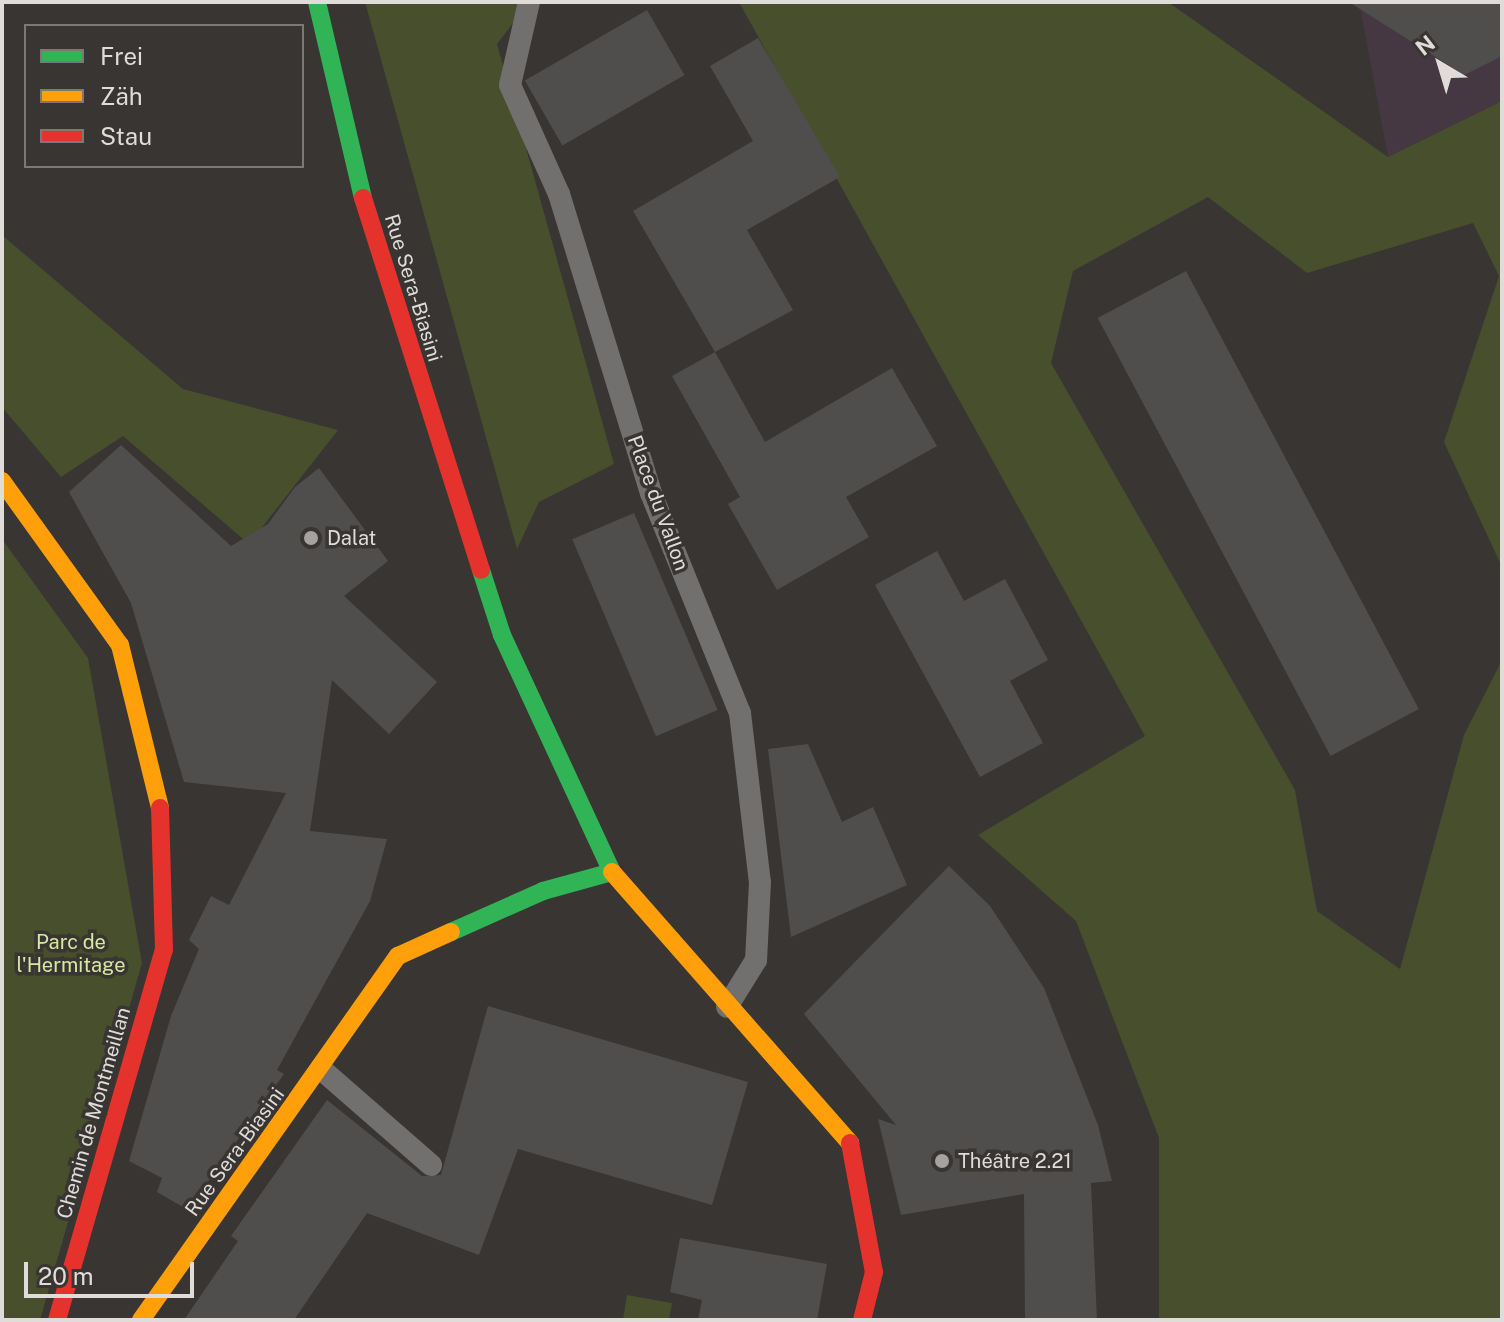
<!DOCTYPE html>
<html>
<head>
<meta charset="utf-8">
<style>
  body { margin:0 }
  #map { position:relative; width:1504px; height:1322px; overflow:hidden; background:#383533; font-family:"Public Sans",sans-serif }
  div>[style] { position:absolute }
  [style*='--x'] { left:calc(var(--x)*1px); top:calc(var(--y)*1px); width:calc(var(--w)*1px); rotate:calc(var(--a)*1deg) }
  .medical>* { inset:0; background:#463842 }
  .green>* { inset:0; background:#474f2c }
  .building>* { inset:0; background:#504e4c; transform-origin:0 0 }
  .lane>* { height:22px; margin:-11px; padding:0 11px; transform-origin:11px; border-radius:11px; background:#71706f }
  .fast>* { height:18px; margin:-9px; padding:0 9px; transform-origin:9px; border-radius:9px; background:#30b455 }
  .slow>* { height:18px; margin:-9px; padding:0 9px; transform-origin:9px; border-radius:9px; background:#ff9f0a }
  .jam>* { height:18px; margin:-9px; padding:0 9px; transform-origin:9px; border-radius:9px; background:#e5322d }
  .dots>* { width:22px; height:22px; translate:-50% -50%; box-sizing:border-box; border:4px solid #393532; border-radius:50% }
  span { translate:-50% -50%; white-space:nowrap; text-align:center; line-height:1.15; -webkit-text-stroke:7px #393532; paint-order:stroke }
  .street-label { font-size:20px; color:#dfdcda }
  .poi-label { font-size:20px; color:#dfdcda }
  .left { translate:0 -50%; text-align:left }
  .park-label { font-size:20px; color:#d6e99f }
  .frame { position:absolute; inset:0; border:4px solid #dfdcda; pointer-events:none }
  .legend { position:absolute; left:24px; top:24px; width:280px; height:144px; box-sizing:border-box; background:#393532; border:2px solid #7b7875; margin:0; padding:10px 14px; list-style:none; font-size:24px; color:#dfdcda }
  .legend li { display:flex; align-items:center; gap:16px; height:40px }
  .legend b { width:40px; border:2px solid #7b7875 }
  .north { position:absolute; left:1400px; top:24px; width:80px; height:80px; -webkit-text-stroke:6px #393532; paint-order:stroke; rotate:322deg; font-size:22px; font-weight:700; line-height:32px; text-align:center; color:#dfdcda }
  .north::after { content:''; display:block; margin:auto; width:28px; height:36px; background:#dfdcda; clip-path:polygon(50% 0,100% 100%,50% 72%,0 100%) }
  .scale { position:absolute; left:24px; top:1262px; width:170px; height:36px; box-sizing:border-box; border:4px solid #dfdcda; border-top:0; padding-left:10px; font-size:24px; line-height:28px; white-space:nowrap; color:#dfdcda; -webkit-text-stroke:6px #393532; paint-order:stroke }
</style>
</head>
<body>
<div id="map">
  <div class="medical">
    <i style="clip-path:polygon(1359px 2px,1502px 2px,1502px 101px,1388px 157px)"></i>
  </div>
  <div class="green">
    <i style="clip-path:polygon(365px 2px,529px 2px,497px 44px,614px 464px,539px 502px,517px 549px)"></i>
    <i style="clip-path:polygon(739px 2px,1168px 2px,1388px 157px,1502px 101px,1502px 567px,1444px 442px,1499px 276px,1473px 223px,1307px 273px,1208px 197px,1073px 271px,1051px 363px,1295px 790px,1317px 911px,1400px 969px,1464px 735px,1502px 660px,1502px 1320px,1159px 1320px,1159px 1138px,1076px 921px,978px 835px,1145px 736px)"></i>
    <i style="clip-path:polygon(2px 235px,183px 389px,338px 430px,249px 544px,123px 436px,61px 477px,2px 407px)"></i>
    <i style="clip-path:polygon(2px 539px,88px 658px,142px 963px,40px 1320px,2px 1320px)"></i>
    <i style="clip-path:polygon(627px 1295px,672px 1303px,669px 1320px,623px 1320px)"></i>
  </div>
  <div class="building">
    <i style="clip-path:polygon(1349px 2px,1502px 2px,1502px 56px,1464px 75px)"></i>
    <i style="left:647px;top:10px;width:75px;height:141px;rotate:60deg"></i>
    <i style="clip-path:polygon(758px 38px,840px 177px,747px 230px,793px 310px,715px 352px,633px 211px,753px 141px,710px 66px)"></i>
    <i style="left:1186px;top:271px;width:496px;height:100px;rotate:62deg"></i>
    <i style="clip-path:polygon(715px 352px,765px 442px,892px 368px,937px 446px,846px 497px,869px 537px,777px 590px,728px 504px,740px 497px,672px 376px)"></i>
    <i style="clip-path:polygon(121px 445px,231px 546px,268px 524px,295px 487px,319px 468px,388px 561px,344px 596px,437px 682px,389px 734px,332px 680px,310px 831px,387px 839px,370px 901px,277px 1070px,284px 1074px,188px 1210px,157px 1192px,162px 1178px,129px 1161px,171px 1016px,199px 949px,189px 940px,211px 896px,229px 905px,286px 793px,184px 782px,131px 603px,69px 492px)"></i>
    <i style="left:634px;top:513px;width:214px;height:67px;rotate:67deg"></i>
    <i style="clip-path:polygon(937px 551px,964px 601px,1005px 579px,1048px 660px,1010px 681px,1043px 743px,980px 777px,875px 585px)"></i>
    <i style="clip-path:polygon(808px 744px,842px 822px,873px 807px,907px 885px,791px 937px,768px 749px)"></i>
    <i style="clip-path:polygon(949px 866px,990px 906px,1044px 988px,1098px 1125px,1112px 1181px,1091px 1183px,1097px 1320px,1025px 1320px,1024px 1194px,901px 1215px,878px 1119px,896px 1125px,804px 1014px)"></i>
    <i style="clip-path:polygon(488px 1006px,748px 1082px,712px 1205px,518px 1149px,479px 1255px,367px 1213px,294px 1320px,184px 1320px,238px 1241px,231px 1236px,327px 1100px,422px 1176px,441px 1175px)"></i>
    <i style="clip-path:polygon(680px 1238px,827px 1264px,817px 1320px,698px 1320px,702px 1300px,670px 1292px)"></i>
  </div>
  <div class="lane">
    <i style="--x:529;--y:2;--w:85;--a:102.9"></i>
    <i style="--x:510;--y:85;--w:120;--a:65.8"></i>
    <i style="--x:559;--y:194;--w:313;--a:72.9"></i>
    <i style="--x:651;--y:493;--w:237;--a:68"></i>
    <i style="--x:740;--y:713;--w:170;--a:83.3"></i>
    <i style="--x:760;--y:882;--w:78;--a:92.9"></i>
    <i style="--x:756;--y:960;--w:55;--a:121.7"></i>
    <i style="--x:321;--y:1069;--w:146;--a:41.1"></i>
  </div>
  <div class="fast">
    <i style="--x:317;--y:2;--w:201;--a:76.8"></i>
    <i style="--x:451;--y:932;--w:101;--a:-24"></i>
    <i style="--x:543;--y:891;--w:72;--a:-15.4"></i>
    <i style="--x:612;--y:872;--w:261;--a:-114.9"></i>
    <i style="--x:502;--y:635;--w:68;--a:-107.9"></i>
  </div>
  <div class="slow">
    <i style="--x:2;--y:481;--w:202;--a:54.3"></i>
    <i style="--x:120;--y:645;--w:168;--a:76.2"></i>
    <i style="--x:612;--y:872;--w:361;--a:48.7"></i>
    <i style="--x:141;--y:1320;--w:446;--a:-54.8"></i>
    <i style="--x:398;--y:956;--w:58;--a:-24.4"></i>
  </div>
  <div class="jam">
    <i style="--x:363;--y:198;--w:390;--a:72.4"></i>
    <i style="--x:850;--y:1143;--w:131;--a:79.5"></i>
    <i style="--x:874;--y:1272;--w:49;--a:104"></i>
    <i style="--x:57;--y:1320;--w:385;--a:-73.9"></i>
    <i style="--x:164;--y:950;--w:142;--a:-91.6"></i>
  </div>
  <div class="dots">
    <i style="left:311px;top:538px;background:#a5a2a0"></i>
    <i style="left:942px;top:1161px;background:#a5a2a0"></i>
  </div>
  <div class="street-label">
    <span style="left:413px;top:288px;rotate:73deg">Rue Sera-Biasini</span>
    <span style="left:658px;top:503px;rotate:70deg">Place du Vallon</span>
    <span style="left:94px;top:1113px;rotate:-74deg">Chemin de Montmeillan</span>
    <span style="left:235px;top:1152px;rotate:-54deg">Rue Sera-Biasini</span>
  </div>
  <div class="poi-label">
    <span class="left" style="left:327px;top:538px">Dalat</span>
    <span class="left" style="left:958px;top:1161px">Théâtre 2.21</span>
  </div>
  <div class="park-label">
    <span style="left:71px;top:954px">Parc de<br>l'Hermitage</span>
  </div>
  <div class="frame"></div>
  <ul class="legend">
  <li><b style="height:10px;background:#30b455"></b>Frei</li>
  <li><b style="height:10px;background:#ff9f0a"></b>Zäh</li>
  <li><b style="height:10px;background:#e5322d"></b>Stau</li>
  </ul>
  <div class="north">N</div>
  <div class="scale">20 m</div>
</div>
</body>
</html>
